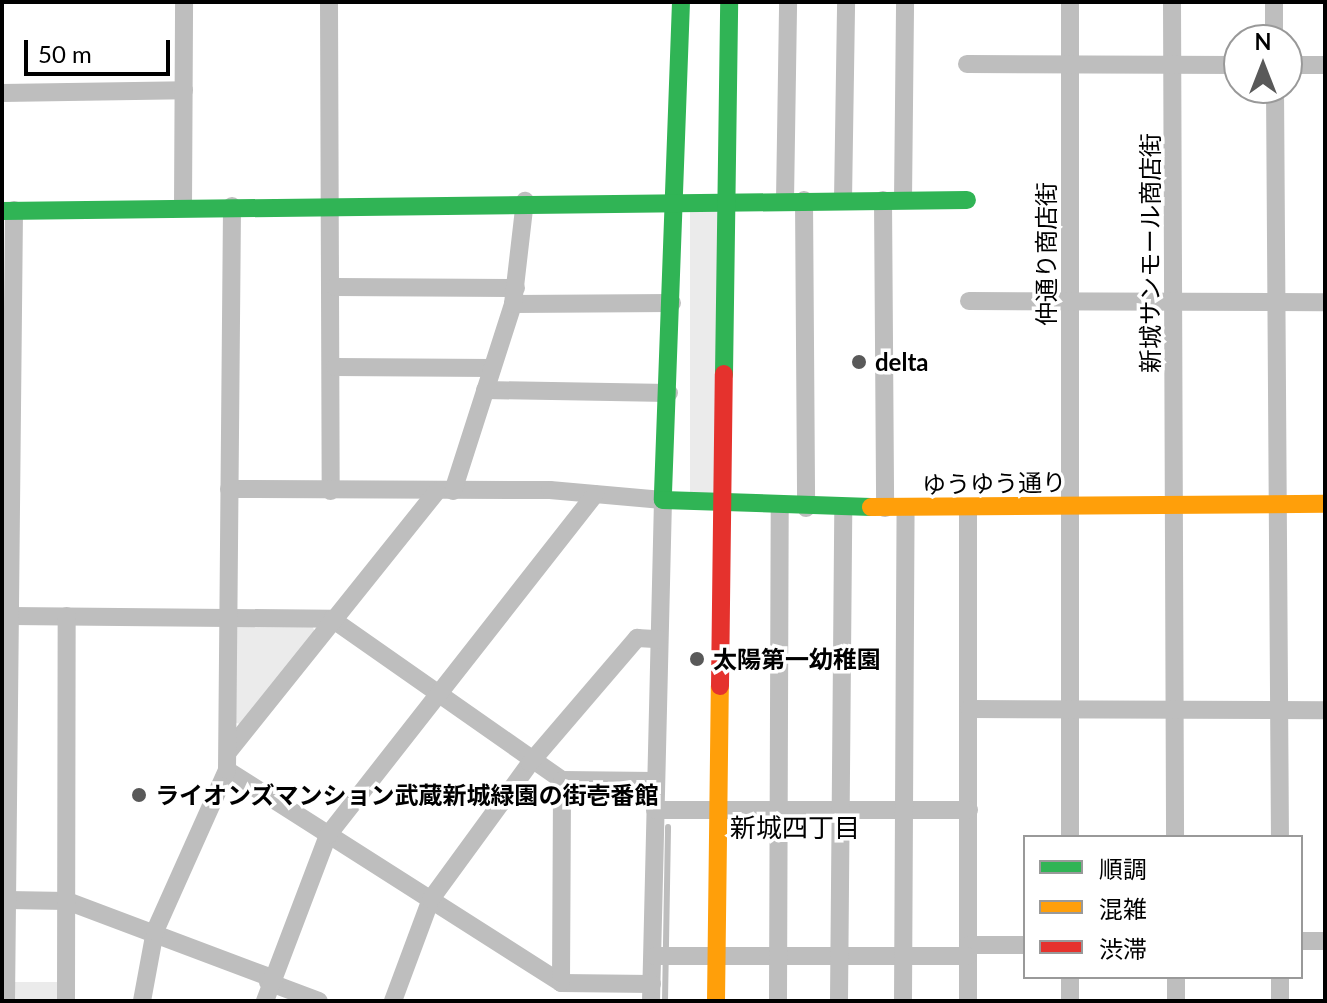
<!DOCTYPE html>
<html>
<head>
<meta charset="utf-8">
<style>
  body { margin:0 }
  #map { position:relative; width:1327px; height:1003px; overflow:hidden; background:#fff; font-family:Lato,"Noto Sans JP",sans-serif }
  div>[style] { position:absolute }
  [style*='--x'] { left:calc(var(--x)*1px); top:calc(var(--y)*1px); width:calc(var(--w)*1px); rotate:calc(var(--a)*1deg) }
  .green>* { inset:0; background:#ebebeb; transform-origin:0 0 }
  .stream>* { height:6px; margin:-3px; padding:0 3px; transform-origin:3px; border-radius:3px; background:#bdbdbd }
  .street>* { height:18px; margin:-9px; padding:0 9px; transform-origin:9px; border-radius:9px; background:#bebebe }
  .fast>* { height:18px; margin:-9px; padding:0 9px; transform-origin:9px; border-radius:9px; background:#30b455 }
  .slow>* { height:18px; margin:-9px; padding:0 9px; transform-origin:9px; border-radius:9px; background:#ff9f0a }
  .jam>* { height:18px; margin:-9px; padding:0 9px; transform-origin:9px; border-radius:9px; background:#e5322d }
  .dots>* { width:22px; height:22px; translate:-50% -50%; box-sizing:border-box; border:4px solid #fff; border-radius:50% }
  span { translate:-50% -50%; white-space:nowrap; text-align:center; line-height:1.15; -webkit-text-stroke:7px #fff; paint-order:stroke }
  .street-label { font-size:24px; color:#000 }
  .poi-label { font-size:24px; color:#000; font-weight:700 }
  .left { translate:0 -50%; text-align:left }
  .neighbourhood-label { font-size:26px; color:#000 }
  .frame { position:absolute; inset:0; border:4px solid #000; pointer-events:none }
  .legend { position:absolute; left:1023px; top:835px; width:280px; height:144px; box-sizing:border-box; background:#fff; border:2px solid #999; margin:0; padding:10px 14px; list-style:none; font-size:24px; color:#000 }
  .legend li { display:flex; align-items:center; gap:16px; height:40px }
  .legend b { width:40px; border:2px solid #999 }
  .north { position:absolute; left:1223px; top:24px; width:80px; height:80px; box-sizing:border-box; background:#fff; border:2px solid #999; border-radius:50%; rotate:0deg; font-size:22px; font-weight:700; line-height:32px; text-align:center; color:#000 }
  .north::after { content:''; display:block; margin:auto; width:28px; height:36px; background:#595959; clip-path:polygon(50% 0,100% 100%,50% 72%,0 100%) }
  .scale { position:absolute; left:24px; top:40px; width:146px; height:36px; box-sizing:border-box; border:4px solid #000; border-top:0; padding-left:10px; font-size:24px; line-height:28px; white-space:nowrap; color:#000; -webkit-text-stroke:6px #fff; paint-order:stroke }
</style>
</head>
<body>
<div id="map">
  <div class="green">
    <i style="left:690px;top:208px;width:29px;height:285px"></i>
    <i style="clip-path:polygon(243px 621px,311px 623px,315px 632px,244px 725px,236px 723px,236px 628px)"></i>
    <i style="left:12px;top:982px;width:45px;height:19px"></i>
  </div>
  <div class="stream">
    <i style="--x:665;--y:1001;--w:174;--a:-89"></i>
  </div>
  <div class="street">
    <i style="--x:329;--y:2;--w:489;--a:89.8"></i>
    <i style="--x:1070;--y:2;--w:835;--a:90"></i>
    <i style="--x:1172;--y:2;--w:835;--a:89.79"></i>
    <i style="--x:1274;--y:2;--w:38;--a:90"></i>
    <i style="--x:967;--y:64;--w:272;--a:0.2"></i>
    <i style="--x:1287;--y:65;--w:38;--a:0"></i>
    <i style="--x:1275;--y:88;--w:749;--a:89.62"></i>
    <i style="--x:2;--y:93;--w:182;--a:-0.9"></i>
    <i style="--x:785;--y:200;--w:198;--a:-89.1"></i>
    <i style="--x:804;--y:200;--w:308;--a:89.6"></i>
    <i style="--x:843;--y:200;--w:198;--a:-89.1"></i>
    <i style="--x:883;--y:200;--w:308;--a:89.6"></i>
    <i style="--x:903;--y:200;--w:198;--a:-89.4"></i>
    <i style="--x:183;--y:207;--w:205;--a:-89.7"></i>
    <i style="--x:335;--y:287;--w:181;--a:0.3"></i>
    <i style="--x:969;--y:301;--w:356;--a:0.2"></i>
    <i style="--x:513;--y:304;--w:159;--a:-0.4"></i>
    <i style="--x:335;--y:367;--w:157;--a:0.4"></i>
    <i style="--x:485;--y:390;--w:184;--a:0.9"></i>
    <i style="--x:229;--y:489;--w:321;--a:0.2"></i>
    <i style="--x:550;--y:490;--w:113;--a:5.1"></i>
    <i style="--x:663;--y:500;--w:501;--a:91.37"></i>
    <i style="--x:453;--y:491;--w:196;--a:-72.2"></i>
    <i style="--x:513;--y:304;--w:104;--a:-83.4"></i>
    <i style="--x:968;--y:507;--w:494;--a:90"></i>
    <i style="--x:11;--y:616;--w:321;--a:0.5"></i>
    <i style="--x:332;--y:619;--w:281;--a:35"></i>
    <i style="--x:562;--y:780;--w:93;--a:0.6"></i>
    <i style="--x:969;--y:709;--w:356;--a:0.2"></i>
    <i style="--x:228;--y:752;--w:334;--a:-51.3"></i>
    <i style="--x:227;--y:770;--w:396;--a:32.5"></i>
    <i style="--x:561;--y:983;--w:91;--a:0.6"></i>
    <i style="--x:655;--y:810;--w:314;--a:0"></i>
    <i style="--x:8;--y:900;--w:59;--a:1"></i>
    <i style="--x:67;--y:901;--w:216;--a:20.6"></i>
    <i style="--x:1301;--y:941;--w:24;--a:0"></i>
    <i style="--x:968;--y:945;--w:57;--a:0"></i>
    <i style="--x:654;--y:956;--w:314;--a:0"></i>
    <i style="--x:1070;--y:977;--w:24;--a:90"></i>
    <i style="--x:1176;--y:977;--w:24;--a:90"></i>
    <i style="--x:1280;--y:977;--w:24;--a:90"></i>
    <i style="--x:268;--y:982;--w:54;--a:20.4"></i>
    <i style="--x:561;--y:983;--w:203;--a:-89.7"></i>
    <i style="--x:6;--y:1001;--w:791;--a:-89.42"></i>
    <i style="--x:66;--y:1001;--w:385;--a:-89.9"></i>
    <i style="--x:142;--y:1001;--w:71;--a:-79.5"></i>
    <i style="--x:155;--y:931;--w:176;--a:-65.9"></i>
    <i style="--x:227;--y:770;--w:564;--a:-89.49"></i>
    <i style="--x:265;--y:1001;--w:178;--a:-69.2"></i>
    <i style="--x:328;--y:835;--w:433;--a:-51.9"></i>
    <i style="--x:393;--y:1001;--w:109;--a:-69.6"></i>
    <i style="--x:431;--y:899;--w:168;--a:-53.9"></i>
    <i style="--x:530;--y:763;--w:165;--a:-49.4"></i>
    <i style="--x:637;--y:638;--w:22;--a:3"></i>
    <i style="--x:778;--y:1001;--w:493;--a:-89.8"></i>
    <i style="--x:839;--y:1001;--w:493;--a:-89.5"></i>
    <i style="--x:903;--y:1001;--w:493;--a:-89.7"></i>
  </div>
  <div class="fast">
    <i style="--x:681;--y:2;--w:498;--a:92.1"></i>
    <i style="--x:663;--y:500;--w:208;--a:1.9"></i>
    <i style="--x:2;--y:211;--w:965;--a:-0.65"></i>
    <i style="--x:724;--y:374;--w:372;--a:-89.2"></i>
  </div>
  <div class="slow">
    <i style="--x:871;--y:507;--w:454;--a:-0.4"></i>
    <i style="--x:716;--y:1001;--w:315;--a:-89.3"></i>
  </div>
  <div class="jam">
    <i style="--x:720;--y:686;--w:312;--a:-89.3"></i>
  </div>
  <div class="dots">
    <i style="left:859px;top:362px;background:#595959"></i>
    <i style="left:697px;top:659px;background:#595959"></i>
    <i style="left:139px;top:795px;background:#595959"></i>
  </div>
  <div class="street-label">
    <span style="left:1150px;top:253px;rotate:-90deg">新城サンモール商店街</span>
    <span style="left:1046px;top:254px;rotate:-90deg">仲通り商店街</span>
    <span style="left:994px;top:483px;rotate:-1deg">ゆうゆう通り</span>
  </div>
  <div class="poi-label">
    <span class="left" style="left:875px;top:362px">delta</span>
    <span class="left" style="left:713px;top:659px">太陽第一幼稚園</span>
    <span class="left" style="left:155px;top:795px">ライオンズマンション武蔵新城緑園の街壱番館</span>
  </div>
  <div class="neighbourhood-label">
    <span style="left:795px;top:828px">新城四丁目</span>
  </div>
  <div class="frame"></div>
  <ul class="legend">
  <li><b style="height:10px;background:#30b455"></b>順調</li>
  <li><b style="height:10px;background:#ff9f0a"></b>混雑</li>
  <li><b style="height:10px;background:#e5322d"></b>渋滞</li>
  </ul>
  <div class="north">N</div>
  <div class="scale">50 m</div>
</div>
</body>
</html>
